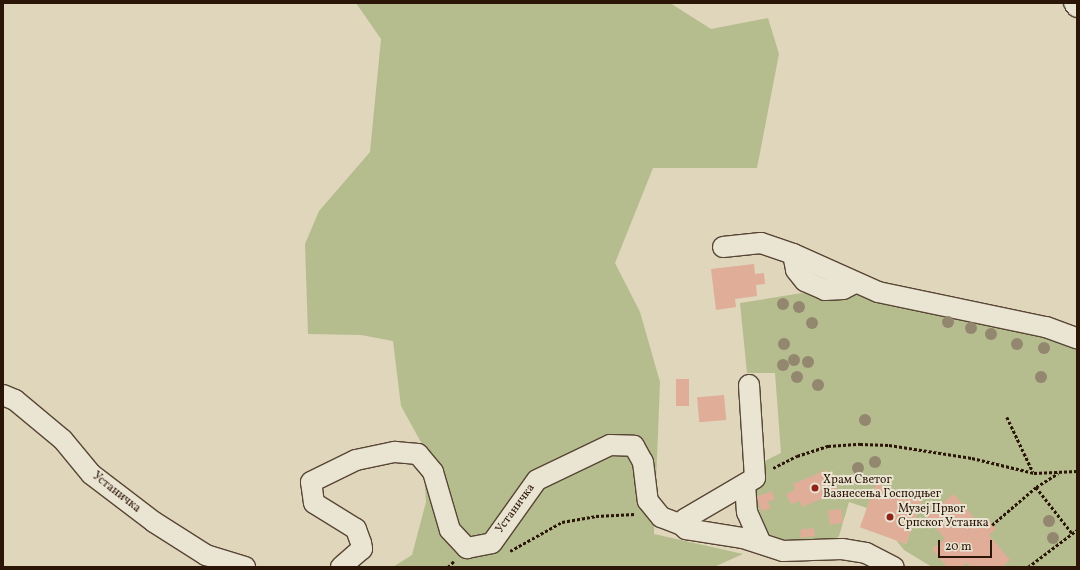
<!DOCTYPE html>
<html>
<head>
<meta charset="utf-8">
<style>
  body { margin:0 }
  #map { position:relative; width:1080px; height:570px; overflow:hidden; background:#dfd6bb; font-family:Vollkorn,serif }
  div>[style] { position:absolute }
  [style*='--x'] { left:calc(var(--x)*1px); top:calc(var(--y)*1px); width:calc(var(--w)*1px); rotate:calc(var(--a)*1deg) }
  .green>* { inset:0; background:#b5bd8e }
  .building>* { inset:0; background:#dfad98; transform-origin:0 0 }
  .path>* { height:2.5px; margin-top:-1.25px; transform-origin:0; background:repeating-linear-gradient(90deg,#2b1507 0 3px,transparent 0 5px) }
  .roads { filter:drop-shadow(1px 0 #584534) drop-shadow(-1px 0 #584534) drop-shadow(0 1px #584534) drop-shadow(0 -1px #584534) }
  .minor>* { height:20px; margin:-10px; padding:0 10px; transform-origin:10px; border-radius:10px; background:#eae4d3 }
  .trees>* { width:12px; height:12px; margin:-6px; border-radius:50%; background:#93876f }
  .dots>* { width:11px; height:11px; translate:-50% -50%; box-sizing:border-box; border:2px solid #eae4d3; border-radius:50% }
  span { translate:-50% -50%; white-space:nowrap; text-align:center; line-height:1.15; -webkit-text-stroke:4px #eae4d3; paint-order:stroke }
  .poi-label { font-size:12px; color:#2b1507 }
  .left { translate:0 -50%; text-align:left }
  .street-label { font-size:12px; color:#2b1507 }
  .frame { position:absolute; inset:0; border:4px solid #2b1507; pointer-events:none }
  .scale { position:absolute; left:938px; top:540px; width:54px; height:18px; box-sizing:border-box; border:2px solid #2b1507; border-top:0; padding-left:5px; font-size:12px; line-height:14px; white-space:nowrap; color:#2b1507; -webkit-text-stroke:3px #eae4d3; paint-order:stroke }
</style>
</head>
<body>
<div id="map">
  <div class="green">
    <i style="clip-path:polygon(356px 3px,670px 3px,711px 29px,768px 18px,779px 54px,757px 168px,653px 168px,615px 263px,640px 312px,660px 382px,654px 534px,743px 554px,714px 567px,393px 567px,412px 555px,426px 502px,422px 444px,401px 406px,393px 341px,361px 335px,308px 334px,305px 244px,319px 211px,370px 152px,381px 39px)"></i>
    <i style="clip-path:polygon(802px 293px,824px 297px,862px 293px,1077px 346px,1077px 567px,932px 567px,904px 550px,896px 540px,906px 544px,922px 500px,877px 483px,867px 508px,849px 502px,839px 536px,835px 539px,793px 544px,769px 536px,753px 495px,754px 466px,781px 453px,775px 373px,747px 373px,740px 303px)"></i>
  </div>
  <div class="building">
    <i style="clip-path:polygon(754px 264px,755px 274px,764px 273px,765px 284px,756px 285px,757px 296px,735px 299px,736px 307px,716px 310px,711px 269px)"></i>
    <i style="left:689px;top:379px;width:27px;height:13px;rotate:90deg"></i>
    <i style="left:724px;top:395px;width:25px;height:27px;rotate:85deg"></i>
    <i style="clip-path:polygon(826px 470px,828px 474px,838px 475px,836px 493px,802px 507px,800px 501px,791px 504px,786px 494px,795px 490px,793px 484px)"></i>
    <i style="left:876px;top:483px;width:49px;height:47px;rotate:20deg"></i>
    <i style="clip-path:polygon(772px 491px,775px 499px,768px 502px,771px 508px,762px 511px,756px 497px)"></i>
    <i style="clip-path:polygon(954px 494px,981px 526px,989px 520px,996px 529px,989px 535px,1010px 560px,1002px 567px,971px 567px,967px 563px,962px 567px,947px 567px,932px 549px,945px 539px,926px 516px)"></i>
    <i style="left:841px;top:509px;width:14px;height:13px;rotate:82deg"></i>
    <i style="left:814px;top:528px;width:8px;height:14px;rotate:83deg"></i>
  </div>
  <div class="path">
    <i style="--x:1007;--y:417;--w:61;--a:64.7"></i>
    <i style="--x:773;--y:468;--w:27;--a:-27"></i>
    <i style="--x:797;--y:456;--w:33;--a:-18"></i>
    <i style="--x:828;--y:446;--w:32;--a:-4"></i>
    <i style="--x:860;--y:444;--w:29;--a:2"></i>
    <i style="--x:889;--y:445;--w:84;--a:8.9"></i>
    <i style="--x:972;--y:458;--w:64;--a:13.6"></i>
    <i style="--x:1034;--y:473;--w:43;--a:-2.7"></i>
    <i style="--x:1036;--y:487;--w:26;--a:-32"></i>
    <i style="--x:992;--y:525;--w:58;--a:-40.8"></i>
    <i style="--x:1036;--y:487;--w:58;--a:52"></i>
    <i style="--x:510;--y:551;--w:60;--a:-29.1"></i>
    <i style="--x:562;--y:522;--w:35;--a:-10"></i>
    <i style="--x:596;--y:516;--w:39;--a:-3"></i>
    <i style="--x:448;--y:567;--w:8;--a:-45"></i>
    <i style="--x:1028;--y:567;--w:61;--a:-37.1"></i>
  </div>
  <div class="roads">
    <div class="minor">
      <i style="--x:1074;--y:3;--w:5;--a:53"></i>
      <i style="--x:723;--y:247;--w:38;--a:-6"></i>
      <i style="--x:761;--y:243;--w:34;--a:19"></i>
      <i style="--x:793;--y:254;--w:93;--a:24.1"></i>
      <i style="--x:878;--y:292;--w:172;--a:11.8"></i>
      <i style="--x:1046;--y:327;--w:33;--a:20"></i>
      <i style="--x:793;--y:254;--w:16;--a:79"></i>
      <i style="--x:796;--y:270;--w:14;--a:51"></i>
      <i style="--x:805;--y:281;--w:22;--a:24"></i>
      <i style="--x:825;--y:290;--w:18;--a:-3"></i>
      <i style="--x:843;--y:289;--w:13;--a:-27"></i>
      <i style="--x:749;--y:385;--w:93;--a:86.3"></i>
      <i style="--x:755;--y:478;--w:81;--a:149.6"></i>
      <i style="--x:685;--y:519;--w:7;--a:117"></i>
      <i style="--x:682;--y:525;--w:6;--a:45"></i>
      <i style="--x:686;--y:529;--w:58;--a:9"></i>
      <i style="--x:743;--y:538;--w:42;--a:18"></i>
      <i style="--x:783;--y:551;--w:59;--a:-1.9"></i>
      <i style="--x:842;--y:549;--w:24;--a:9"></i>
      <i style="--x:866;--y:553;--w:31;--a:27"></i>
      <i style="--x:3;--y:395;--w:13;--a:23"></i>
      <i style="--x:15;--y:400;--w:62;--a:39.8"></i>
      <i style="--x:63;--y:440;--w:44;--a:50.5"></i>
      <i style="--x:91;--y:474;--w:79;--a:37.3"></i>
      <i style="--x:154;--y:522;--w:62;--a:32.4"></i>
      <i style="--x:206;--y:555;--w:41;--a:17.1"></i>
      <i style="--x:745;--y:484;--w:28;--a:86"></i>
      <i style="--x:747;--y:512;--w:34;--a:66"></i>
      <i style="--x:341;--y:567;--w:28;--a:-41"></i>
      <i style="--x:362;--y:549;--w:6;--a:-99"></i>
      <i style="--x:361;--y:543;--w:15;--a:-110"></i>
      <i style="--x:356;--y:529;--w:49;--a:-148.2"></i>
      <i style="--x:314;--y:503;--w:21;--a:-98"></i>
      <i style="--x:311;--y:482;--w:50;--a:-26.1"></i>
      <i style="--x:356;--y:460;--w:40;--a:-12"></i>
      <i style="--x:395;--y:452;--w:23;--a:5"></i>
      <i style="--x:418;--y:454;--w:23;--a:50"></i>
      <i style="--x:433;--y:472;--w:60;--a:73.7"></i>
      <i style="--x:450;--y:530;--w:25;--a:47"></i>
      <i style="--x:467;--y:548;--w:25;--a:-11"></i>
      <i style="--x:492;--y:543;--w:77;--a:-54.5"></i>
      <i style="--x:537;--y:480;--w:81;--a:-25.6"></i>
      <i style="--x:610;--y:445;--w:24;--a:2"></i>
      <i style="--x:634;--y:446;--w:18;--a:61"></i>
      <i style="--x:643;--y:462;--w:39;--a:83"></i>
      <i style="--x:648;--y:501;--w:21;--a:51"></i>
      <i style="--x:661;--y:517;--w:22;--a:21"></i>
    </div>
  </div>
  <div class="trees">
    <i style="left:783px;top:304px"></i>
    <i style="left:799px;top:307px"></i>
    <i style="left:948px;top:322px"></i>
    <i style="left:812px;top:323px"></i>
    <i style="left:971px;top:328px"></i>
    <i style="left:991px;top:334px"></i>
    <i style="left:784px;top:344px"></i>
    <i style="left:1017px;top:344px"></i>
    <i style="left:1044px;top:348px"></i>
    <i style="left:794px;top:360px"></i>
    <i style="left:808px;top:362px"></i>
    <i style="left:783px;top:365px"></i>
    <i style="left:797px;top:377px"></i>
    <i style="left:1041px;top:377px"></i>
    <i style="left:818px;top:385px"></i>
    <i style="left:865px;top:420px"></i>
    <i style="left:875px;top:462px"></i>
    <i style="left:858px;top:468px"></i>
    <i style="left:1049px;top:521px"></i>
    <i style="left:1053px;top:538px"></i>
  </div>
  <div class="dots">
    <i style="left:815px;top:488px;background:#8f2418"></i>
    <i style="left:890px;top:517px;background:#8f2418"></i>
  </div>
  <div class="poi-label">
    <span class="left" style="left:823px;top:488px">Храм Светог<br>Вазнесења Господњег</span>
    <span class="left" style="left:898px;top:517px">Музеј Првог<br>Српског Устанка</span>
  </div>
  <div class="street-label">
    <span style="left:116px;top:493px;rotate:38deg">Устаничка</span>
    <span style="left:516px;top:509px;rotate:-54deg">Устаничка</span>
  </div>
  <div class="frame"></div>
  <div class="scale">20 m</div>
</div>
</body>
</html>
